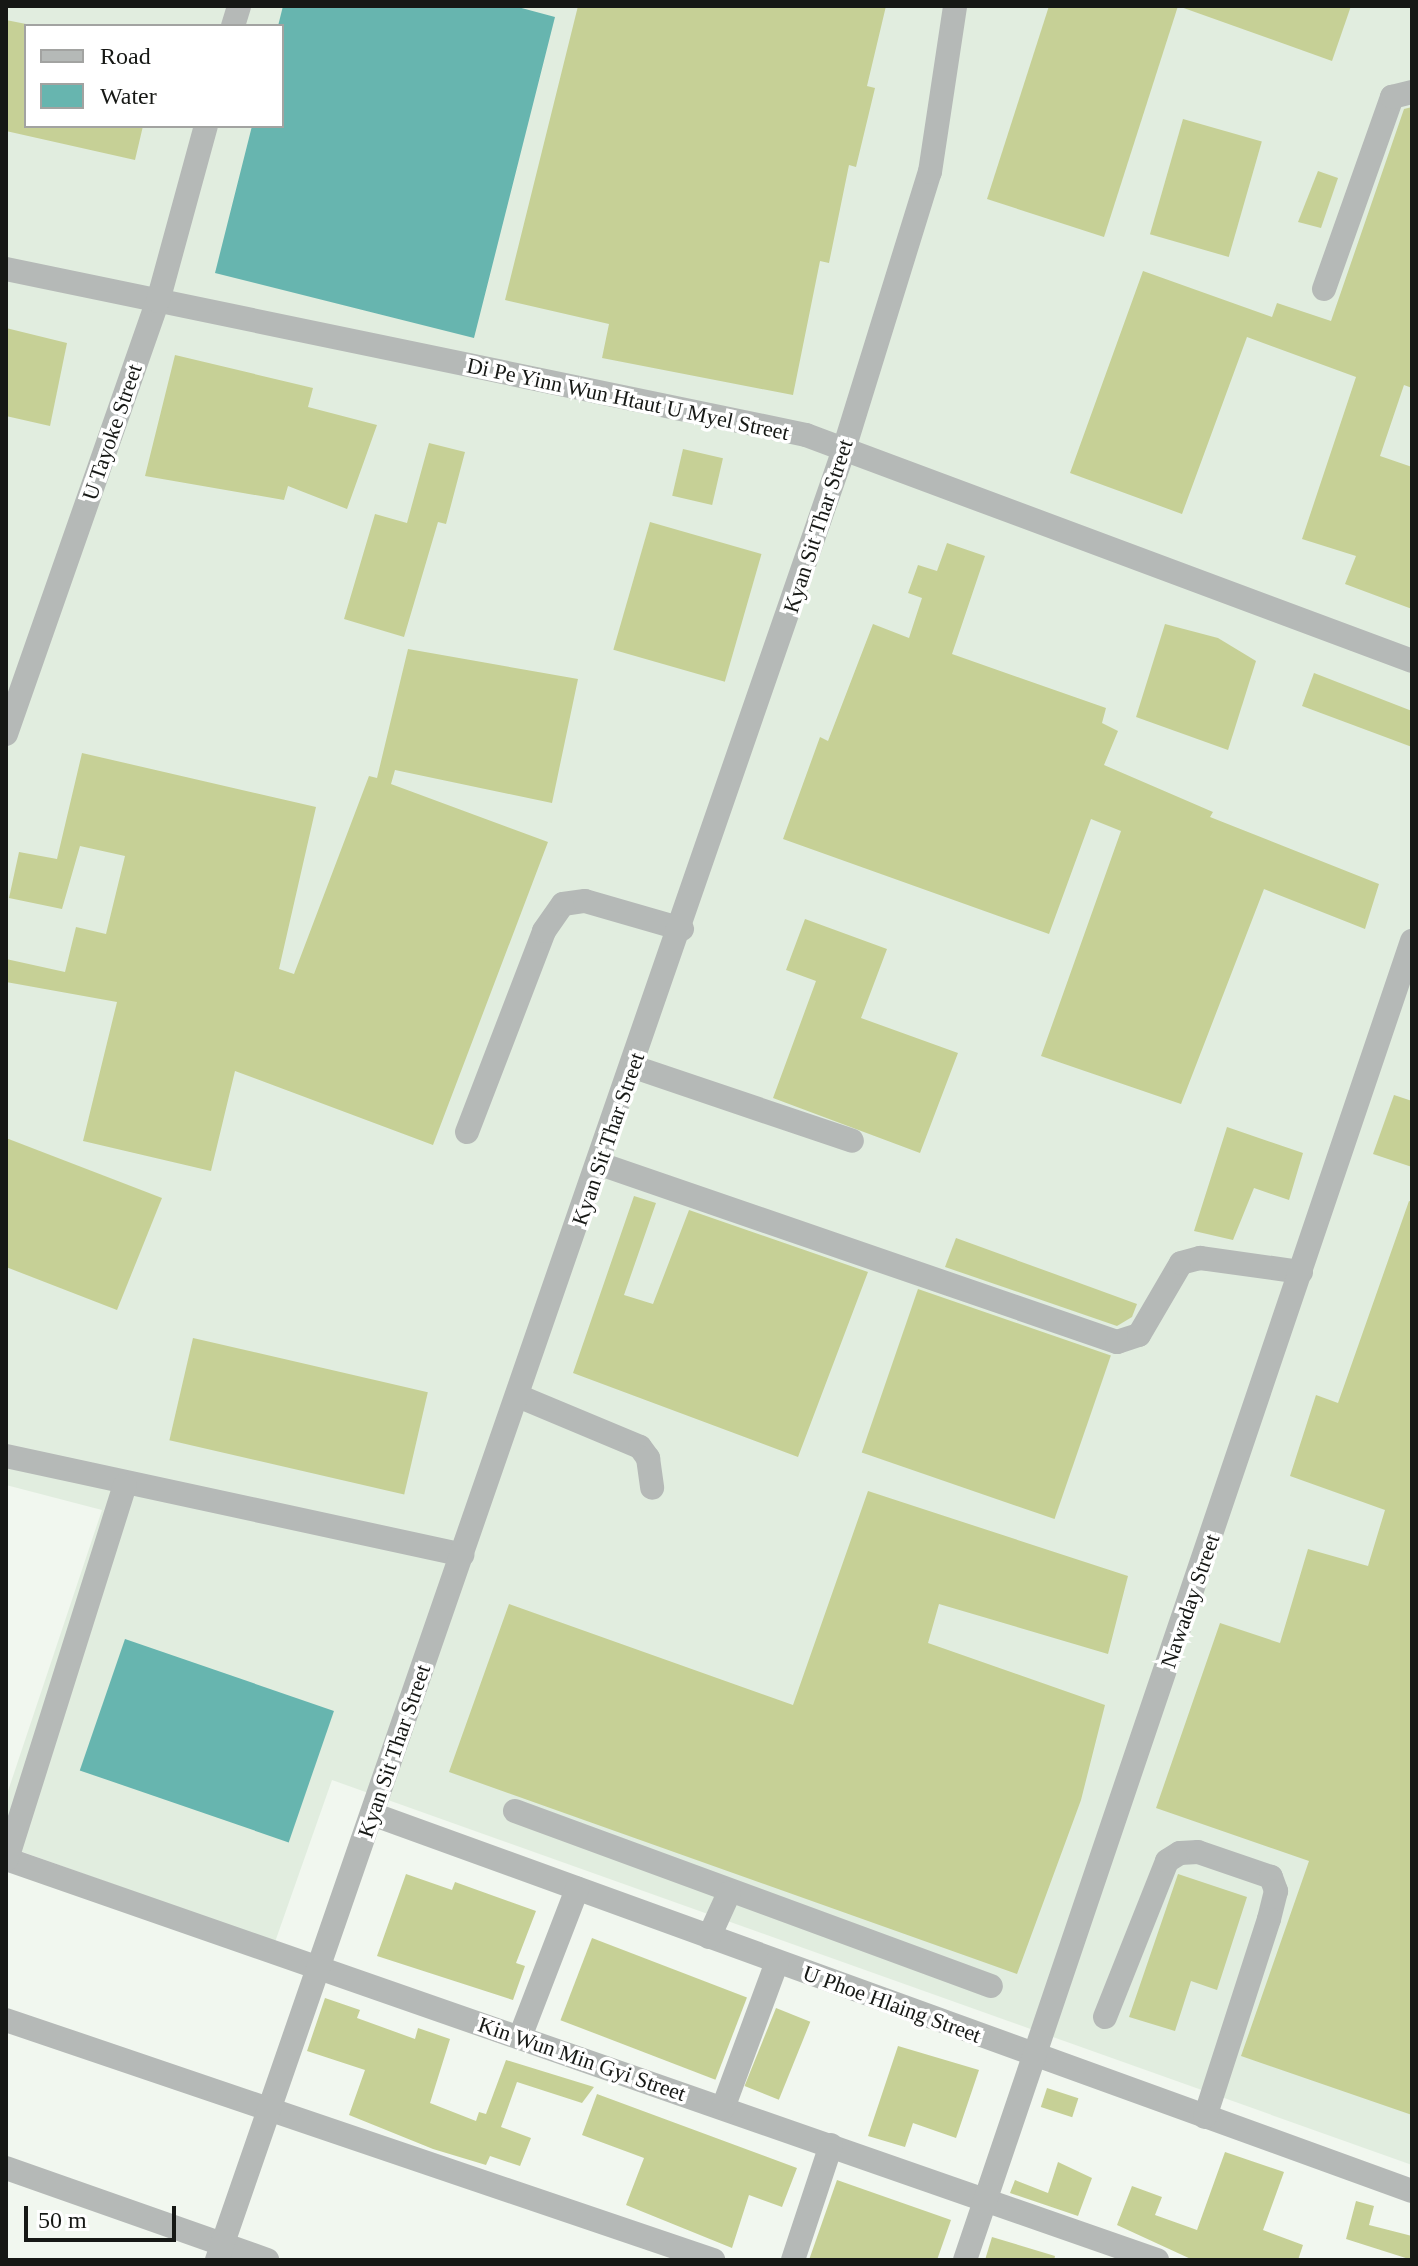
<!DOCTYPE html>
<html>
<head>
<meta charset="utf-8">
<style>
  body { margin:0 }
  #map { position:relative; width:1418px; height:2266px; overflow:hidden; background:#f1f7ef; font-family:Georgia,serif }
  div>[style] { position:absolute }
  [style*='--x'] { left:calc(var(--x)*1px); top:calc(var(--y)*1px); width:calc(var(--w)*1px); rotate:calc(var(--a)*1deg) }
  .built>* { inset:0; background:#e1eddf }
  .water>* { inset:0; background:#67b5af; transform-origin:0 0 }
  .building>* { inset:0; background:#c6d096; transform-origin:0 0 }
  .minor>* { height:24px; margin:-12px; padding:0 12px; transform-origin:12px; border-radius:12px; background:#b5b9b7 }
  span { translate:-50% -50%; white-space:nowrap; text-align:center; line-height:1.15; -webkit-text-stroke:7px #fff; paint-order:stroke }
  .street-label { font-size:22px; color:#161815 }
  .frame { position:absolute; inset:0; border:8px solid #161815; pointer-events:none }
  .legend { position:absolute; left:24px; top:24px; width:260px; height:104px; box-sizing:border-box; background:#fff; border:2px solid #a2a3a1; margin:0; padding:10px 14px; list-style:none; font-size:24px; color:#161815 }
  .legend li { display:flex; align-items:center; gap:16px; height:40px }
  .legend b { width:40px; border:2px solid #a2a3a1 }
  .scale { position:absolute; left:24px; top:2206px; width:152px; height:36px; box-sizing:border-box; border:4px solid #161815; border-top:0; padding-left:10px; font-size:24px; line-height:28px; white-space:nowrap; color:#161815; -webkit-text-stroke:6px #fff; paint-order:stroke }
</style>
</head>
<body>
<div id="map">
  <div class="built">
    <i style="clip-path:polygon(evenodd,6px 6px,1412px 6px,1412px 2165px,332px 1780px,275px 1942px,6px 1846px,6px 1797px,102px 1510px,6px 1485px,6px 6px,26px 26px,282px 26px,282px 126px,26px 126px,26px 26px)"></i>
  </div>
  <div class="water">
    <i style="clip-path:polygon(283px 6px,514px 6px,555px 17px,474px 338px,215px 273px,252px 126px,282px 126px,282px 26px,278px 26px)"></i>
    <i style="left:125px;top:1639px;width:221px;height:139px;rotate:19deg"></i>
  </div>
  <div class="building">
    <i style="clip-path:polygon(578px 6px,886px 6px,867px 86px,875px 88px,856px 167px,849px 165px,829px 263px,820px 261px,793px 395px,602px 358px,609px 324px,505px 300px)"></i>
    <i style="clip-path:polygon(1049px 6px,1178px 6px,1104px 237px,987px 199px)"></i>
    <i style="clip-path:polygon(1178px 6px,1351px 6px,1332px 61px)"></i>
    <i style="clip-path:polygon(6px 20px,26px 24px,26px 126px,143px 126px,135px 160px,6px 131px)"></i>
    <i style="clip-path:polygon(1412px 107px,1412px 388px,1404px 385px,1380px 456px,1412px 467px,1412px 609px,1345px 584px,1356px 556px,1302px 539px,1356px 377px,1247px 337px,1182px 514px,1070px 473px,1143px 271px,1272px 317px,1277px 303px,1331px 321px,1404px 109px)"></i>
    <i style="left:1183px;top:119px;width:82px;height:120px;rotate:16deg"></i>
    <i style="clip-path:polygon(1318px 171px,1338px 178px,1321px 228px,1298px 222px)"></i>
    <i style="clip-path:polygon(6px 328px,67px 343px,50px 426px,6px 416px)"></i>
    <i style="clip-path:polygon(175px 355px,313px 388px,308px 407px,377px 425px,347px 509px,288px 486px,284px 500px,145px 476px)"></i>
    <i style="clip-path:polygon(429px 443px,465px 452px,446px 524px,438px 522px,404px 637px,344px 619px,375px 514px,407px 523px)"></i>
    <i style="left:683px;top:449px;width:41px;height:48px;rotate:13deg"></i>
    <i style="left:650px;top:522px;width:116px;height:133px;rotate:16deg"></i>
    <i style="clip-path:polygon(947px 543px,985px 556px,952px 654px,1106px 708px,1102px 723px,1118px 731px,1104px 765px,1213px 812px,1210px 817px,1379px 884px,1365px 929px,1264px 889px,1181px 1104px,1041px 1056px,1121px 831px,1091px 819px,1049px 934px,783px 839px,820px 737px,828px 741px,873px 624px,909px 638px,922px 598px,908px 593px,918px 565px,937px 571px)"></i>
    <i style="clip-path:polygon(1165px 624px,1218px 638px,1256px 661px,1228px 750px,1136px 717px)"></i>
    <i style="clip-path:polygon(408px 649px,578px 679px,552px 803px,395px 770px,391px 784px,548px 842px,433px 1145px,235px 1071px,211px 1171px,83px 1141px,117px 1002px,6px 982px,6px 959px,65px 972px,76px 927px,106px 934px,125px 856px,80px 846px,62px 909px,9px 898px,19px 852px,57px 859px,82px 753px,316px 807px,279px 969px,294px 974px,369px 776px,377px 778px)"></i>
    <i style="clip-path:polygon(1314px 673px,1412px 711px,1412px 747px,1302px 706px)"></i>
    <i style="clip-path:polygon(805px 919px,887px 949px,861px 1018px,958px 1053px,920px 1153px,773px 1098px,816px 981px,786px 970px)"></i>
    <i style="clip-path:polygon(1394px 1095px,1412px 1101px,1412px 1167px,1373px 1154px)"></i>
    <i style="clip-path:polygon(1227px 1127px,1303px 1153px,1289px 1200px,1254px 1188px,1233px 1240px,1194px 1231px)"></i>
    <i style="clip-path:polygon(6px 1138px,162px 1198px,117px 1310px,6px 1267px)"></i>
    <i style="clip-path:polygon(634px 1196px,656px 1203px,624px 1295px,653px 1304px,689px 1210px,868px 1272px,798px 1457px,573px 1373px)"></i>
    <i style="clip-path:polygon(1409px 1201px,1412px 1202px,1412px 2115px,1241px 2056px,1309px 1861px,1156px 1808px,1220px 1623px,1280px 1643px,1308px 1549px,1368px 1566px,1385px 1510px,1290px 1476px,1316px 1395px,1338px 1403px)"></i>
    <i style="clip-path:polygon(956px 1238px,1137px 1304px,1132px 1317px,1117px 1326px,945px 1267px)"></i>
    <i style="left:918px;top:1289px;width:204px;height:173px;rotate:19deg"></i>
    <i style="left:193px;top:1338px;width:241px;height:105px;rotate:13deg"></i>
    <i style="clip-path:polygon(868px 1491px,1128px 1576px,1108px 1654px,939px 1604px,928px 1643px,1105px 1705px,1081px 1800px,1017px 1974px,449px 1772px,509px 1604px,793px 1705px)"></i>
    <i style="clip-path:polygon(406px 1874px,452px 1890px,455px 1882px,536px 1911px,516px 1963px,525px 1966px,513px 2000px,377px 1956px)"></i>
    <i style="clip-path:polygon(1178px 1874px,1247px 1897px,1217px 1990px,1191px 1981px,1175px 2031px,1129px 2017px)"></i>
    <i style="left:592px;top:1938px;width:166px;height:88px;rotate:21deg"></i>
    <i style="clip-path:polygon(325px 1998px,360px 2010px,357px 2018px,415px 2039px,418px 2028px,450px 2039px,430px 2103px,476px 2121px,479px 2112px,486px 2114px,506px 2060px,594px 2087px,582px 2103px,517px 2082px,501px 2127px,531px 2138px,520px 2166px,490px 2156px,486px 2165px,433px 2149px,349px 2115px,365px 2070px,307px 2051px)"></i>
    <i style="left:776px;top:2008px;width:37px;height:84px;rotate:22deg"></i>
    <i style="clip-path:polygon(898px 2046px,979px 2070px,956px 2138px,913px 2123px,905px 2147px,868px 2136px)"></i>
    <i style="left:1047px;top:2088px;width:33px;height:20px;rotate:18deg"></i>
    <i style="clip-path:polygon(597px 2094px,797px 2168px,782px 2207px,749px 2195px,732px 2248px,626px 2205px,644px 2158px,582px 2135px)"></i>
    <i style="clip-path:polygon(1225px 2152px,1284px 2172px,1263px 2230px,1303px 2245px,1298px 2260px,1193px 2260px,1117px 2225px,1132px 2186px,1162px 2197px,1155px 2215px,1197px 2230px)"></i>
    <i style="clip-path:polygon(1058px 2162px,1092px 2178px,1078px 2216px,1010px 2193px,1015px 2180px,1048px 2193px)"></i>
    <i style="clip-path:polygon(837px 2180px,951px 2220px,937px 2260px,809px 2260px)"></i>
    <i style="clip-path:polygon(1356px 2201px,1374px 2206px,1369px 2225px,1412px 2236px,1412px 2260px,1346px 2239px)"></i>
    <i style="clip-path:polygon(992px 2237px,1055px 2256px,1054px 2260px,985px 2260px)"></i>
  </div>
  <div class="minor">
    <i style="--x:233;--y:26;--w:21;--a:-73"></i>
    <i style="--x:6;--y:269;--w:817;--a:11.72"></i>
    <i style="--x:806;--y:435;--w:647;--a:20.45"></i>
    <i style="--x:1324;--y:289;--w:204;--a:-70.5"></i>
    <i style="--x:1392;--y:97;--w:21;--a:-14"></i>
    <i style="--x:6;--y:734;--w:459;--a:-70.7"></i>
    <i style="--x:158;--y:301;--w:181;--a:-74.7"></i>
    <i style="--x:634;--y:1067;--w:230;--a:18.7"></i>
    <i style="--x:467;--y:1132;--w:215;--a:-69"></i>
    <i style="--x:544;--y:931;--w:33;--a:-55"></i>
    <i style="--x:563;--y:904;--w:22;--a:-8"></i>
    <i style="--x:585;--y:901;--w:101;--a:16.1"></i>
    <i style="--x:600;--y:1164;--w:547;--a:19"></i>
    <i style="--x:1117;--y:1342;--w:23;--a:-18"></i>
    <i style="--x:1139;--y:1335;--w:83;--a:-59.7"></i>
    <i style="--x:1181;--y:1263;--w:20;--a:-15"></i>
    <i style="--x:1200;--y:1258;--w:102;--a:7.9"></i>
    <i style="--x:518;--y:1396;--w:132;--a:22.7"></i>
    <i style="--x:640;--y:1447;--w:14;--a:54"></i>
    <i style="--x:648;--y:1458;--w:30;--a:82"></i>
    <i style="--x:6;--y:1456;--w:467;--a:12.2"></i>
    <i style="--x:515;--y:1811;--w:507;--a:20.19"></i>
    <i style="--x:372;--y:1814;--w:1106;--a:19.93"></i>
    <i style="--x:6;--y:1859;--w:1219;--a:19.21"></i>
    <i style="--x:7;--y:1859;--w:392;--a:-72.5"></i>
    <i style="--x:709;--y:1937;--w:48;--a:-65.6"></i>
    <i style="--x:1105;--y:2017;--w:168;--a:-68.3"></i>
    <i style="--x:1167;--y:1861;--w:15;--a:-32"></i>
    <i style="--x:1180;--y:1853;--w:18;--a:-3"></i>
    <i style="--x:1198;--y:1852;--w:77;--a:18.9"></i>
    <i style="--x:1271;--y:1877;--w:15;--a:70"></i>
    <i style="--x:1276;--y:1891;--w:29;--a:104"></i>
    <i style="--x:1269;--y:1919;--w:208;--a:107.9"></i>
    <i style="--x:6;--y:2020;--w:747;--a:18.75"></i>
    <i style="--x:520;--y:2037;--w:159;--a:-68.9"></i>
    <i style="--x:723;--y:2108;--w:156;--a:-69.7"></i>
    <i style="--x:6;--y:2168;--w:277;--a:19.4"></i>
    <i style="--x:217;--y:2260;--w:1916;--a:-70.9"></i>
    <i style="--x:844;--y:449;--w:290;--a:-72.8"></i>
    <i style="--x:930;--y:172;--w:168;--a:-81.4"></i>
    <i style="--x:793;--y:2260;--w:121;--a:-71.7"></i>
    <i style="--x:965;--y:2260;--w:1393;--a:-71.28"></i>
  </div>
  <div class="street-label">
    <span style="left:628px;top:399px;rotate:12deg">Di Pe Yinn Wun Htaut U Myel Street</span>
    <span style="left:112px;top:432px;rotate:-71deg">U Tayoke Street</span>
    <span style="left:818px;top:526px;rotate:-72deg">Kyan Sit Thar Street</span>
    <span style="left:608px;top:1139px;rotate:-71deg">Kyan Sit Thar Street</span>
    <span style="left:1190px;top:1601px;rotate:-71deg">Nawaday Street</span>
    <span style="left:394px;top:1751px;rotate:-71deg">Kyan Sit Thar Street</span>
    <span style="left:892px;top:2004px;rotate:20deg">U Phoe Hlaing Street</span>
    <span style="left:582px;top:2059px;rotate:19deg">Kin Wun Min Gyi Street</span>
  </div>
  <div class="frame"></div>
  <ul class="legend">
  <li><b style="height:10px;background:#b5b9b7"></b>Road</li>
  <li><b style="height:22px;background:#67b5af"></b>Water</li>
  </ul>
  <div class="scale">50 m</div>
</div>
</body>
</html>
